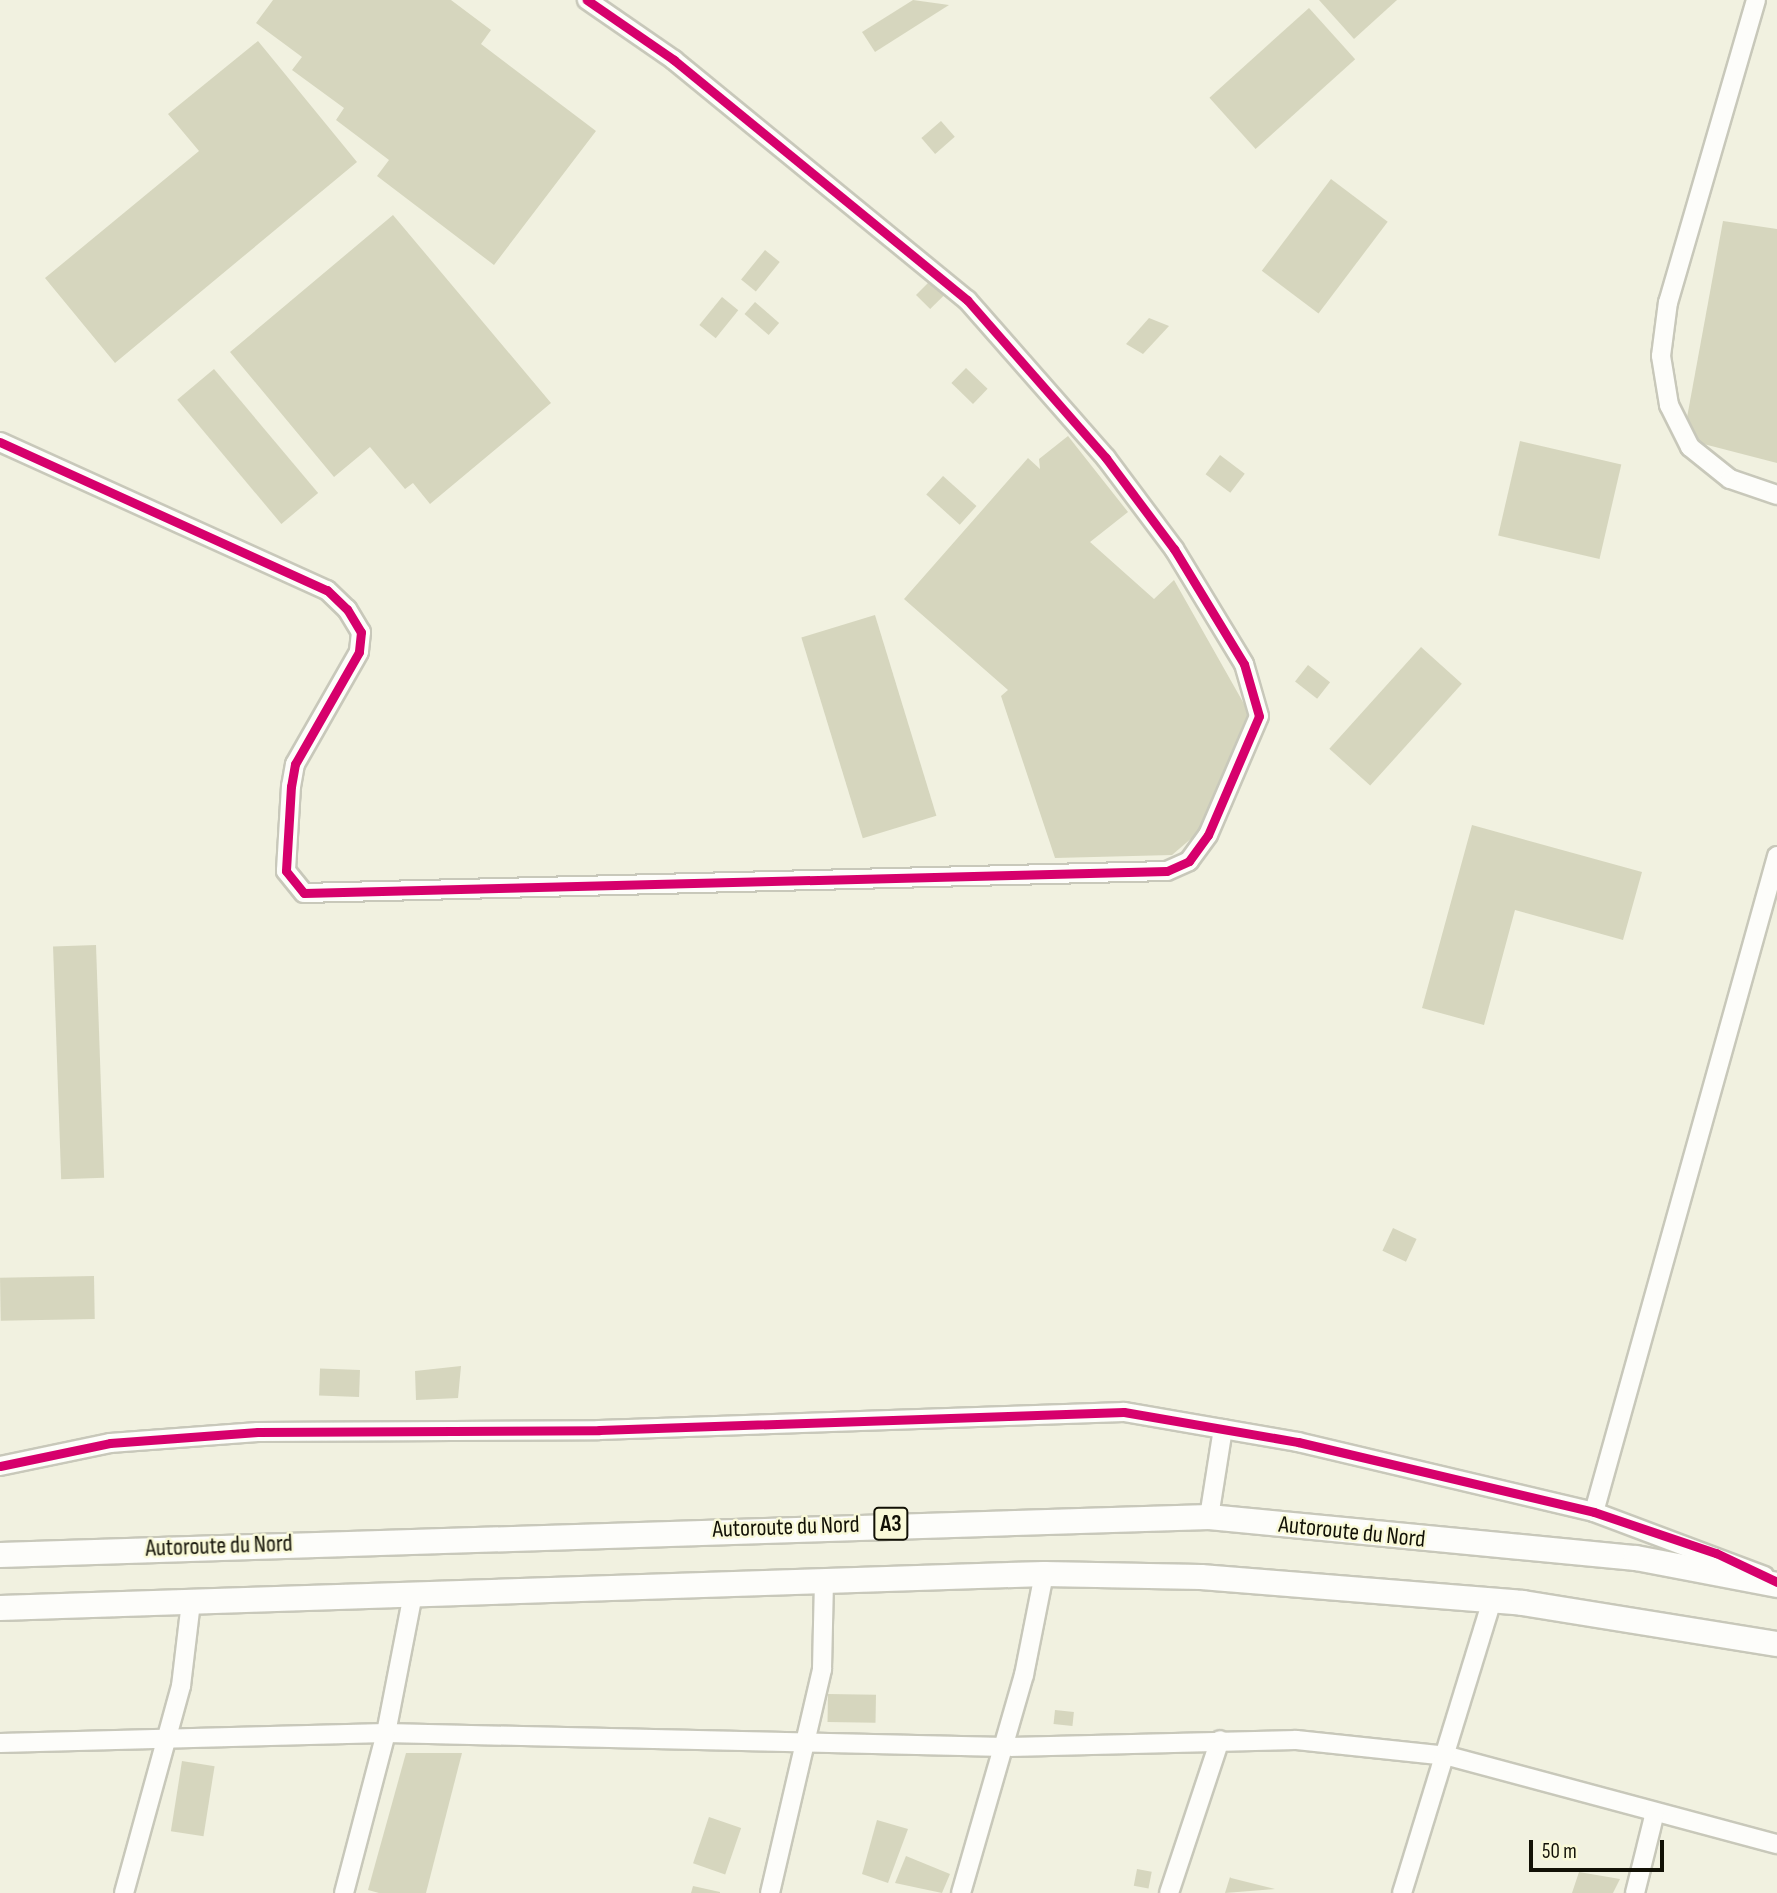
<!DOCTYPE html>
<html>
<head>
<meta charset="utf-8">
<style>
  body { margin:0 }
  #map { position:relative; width:1777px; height:1893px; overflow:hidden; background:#f1f1e0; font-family:"Sofia Sans Condensed",sans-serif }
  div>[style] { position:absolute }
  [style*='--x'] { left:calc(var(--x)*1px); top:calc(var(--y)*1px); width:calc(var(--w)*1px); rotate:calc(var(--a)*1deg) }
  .building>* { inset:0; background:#d6d6be; transform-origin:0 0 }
  .roads { filter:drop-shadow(2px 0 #c8c8ba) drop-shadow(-2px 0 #c8c8ba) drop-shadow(0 2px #c8c8ba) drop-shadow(0 -2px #c8c8ba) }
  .minor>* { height:18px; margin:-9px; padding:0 9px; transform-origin:9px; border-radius:9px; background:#fdfdfa }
  .highway>* { height:24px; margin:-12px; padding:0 12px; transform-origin:12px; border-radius:12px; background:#fdfdfa }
  .cycleway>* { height:9px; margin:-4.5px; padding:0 4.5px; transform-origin:4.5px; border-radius:4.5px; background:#d6006c }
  span { translate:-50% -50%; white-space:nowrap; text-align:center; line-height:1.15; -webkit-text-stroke:5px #f9f9d8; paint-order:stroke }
  .shield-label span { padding:2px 5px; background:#f9f9d8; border:2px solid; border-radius:5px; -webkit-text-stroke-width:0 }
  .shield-label { font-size:23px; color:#121106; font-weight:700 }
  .street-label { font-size:24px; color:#121106 }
  .scale { position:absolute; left:1529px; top:1840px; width:135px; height:32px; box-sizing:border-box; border:4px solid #121106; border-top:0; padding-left:9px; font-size:21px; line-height:24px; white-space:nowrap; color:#121106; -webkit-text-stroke:5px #f9f9d8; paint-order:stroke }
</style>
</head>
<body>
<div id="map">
  <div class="building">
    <i style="clip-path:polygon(273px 0,451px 0,491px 30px,481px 44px,596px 131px,494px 265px,377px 176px,389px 160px,336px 120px,344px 108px,292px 70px,302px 57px,256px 23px)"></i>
    <i style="clip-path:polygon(913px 0,949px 5px,875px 52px,862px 32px)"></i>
    <i style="clip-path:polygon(1319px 0,1397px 0,1354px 39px)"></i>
    <i style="left:1309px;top:8px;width:69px;height:134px;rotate:48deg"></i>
    <i style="clip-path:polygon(258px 41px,357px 162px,115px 363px,45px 278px,199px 151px,168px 114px)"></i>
    <i style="left:941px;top:121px;width:21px;height:26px;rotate:49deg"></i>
    <i style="left:1331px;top:179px;width:71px;height:115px;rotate:37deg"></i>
    <i style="clip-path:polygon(393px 215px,551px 403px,430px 504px,413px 483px,405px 489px,370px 447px,334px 477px,230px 352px)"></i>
    <i style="clip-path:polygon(1723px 221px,1777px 229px,1777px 463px,1692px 441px,1686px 423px)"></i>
    <i style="left:765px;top:250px;width:19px;height:38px;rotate:39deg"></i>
    <i style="left:933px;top:278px;width:20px;height:24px;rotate:45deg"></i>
    <i style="left:722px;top:297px;width:21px;height:36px;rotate:39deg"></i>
    <i style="left:755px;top:302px;width:32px;height:16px;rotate:41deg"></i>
    <i style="clip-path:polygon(1149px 318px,1169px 326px,1143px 354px,1126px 344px)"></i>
    <i style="left:966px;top:368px;width:30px;height:21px;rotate:44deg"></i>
    <i style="left:214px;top:369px;width:162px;height:48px;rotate:50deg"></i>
    <i style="clip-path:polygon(1068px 436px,1128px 512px,1090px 542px,1154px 599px,1174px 580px,1252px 718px,1207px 825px,1172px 855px,1055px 858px,1001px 696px,1008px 690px,904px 599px,1028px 458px,1040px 469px,1039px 459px)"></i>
    <i style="left:1520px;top:441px;width:104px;height:97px;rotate:13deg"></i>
    <i style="left:1220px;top:455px;width:31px;height:24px;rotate:37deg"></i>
    <i style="left:943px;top:476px;width:45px;height:25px;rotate:42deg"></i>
    <i style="left:875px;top:615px;width:210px;height:77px;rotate:73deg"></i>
    <i style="left:1421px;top:647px;width:55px;height:137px;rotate:42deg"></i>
    <i style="left:1308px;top:665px;width:28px;height:21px;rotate:38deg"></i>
    <i style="clip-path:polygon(1472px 825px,1642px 872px,1623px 940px,1515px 910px,1484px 1025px,1422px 1008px)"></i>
    <i style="left:96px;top:945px;width:233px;height:43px;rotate:88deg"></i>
    <i style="left:1393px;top:1228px;width:26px;height:25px;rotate:25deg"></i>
    <i style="left:94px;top:1276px;width:43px;height:94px;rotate:89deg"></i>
    <i style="clip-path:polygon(461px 1366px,458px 1398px,416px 1400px,415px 1371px)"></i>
    <i style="left:360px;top:1370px;width:27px;height:40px;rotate:92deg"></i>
    <i style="left:828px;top:1694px;width:48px;height:28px;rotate:1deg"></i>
    <i style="left:1055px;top:1710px;width:19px;height:14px;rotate:6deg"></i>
    <i style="clip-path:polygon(406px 1753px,462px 1753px,426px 1893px,379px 1893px,368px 1890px)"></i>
    <i style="left:182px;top:1761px;width:33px;height:71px;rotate:9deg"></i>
    <i style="left:709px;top:1817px;width:34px;height:49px;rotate:19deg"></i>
    <i style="clip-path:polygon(877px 1820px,908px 1829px,888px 1883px,862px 1874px)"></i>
    <i style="clip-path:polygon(906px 1856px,950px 1874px,942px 1893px,895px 1883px)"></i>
    <i style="left:1137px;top:1869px;width:15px;height:17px;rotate:11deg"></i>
    <i style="clip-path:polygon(1579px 1872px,1620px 1879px,1613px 1893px,1572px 1893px)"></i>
    <i style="clip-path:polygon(1230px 1877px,1231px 1878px,1275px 1889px,1225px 1893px)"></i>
    <i style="clip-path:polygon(693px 1886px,720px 1892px,720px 1893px,691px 1893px)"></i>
  </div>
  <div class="roads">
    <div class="minor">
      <i style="--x:1756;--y:0;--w:315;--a:106.2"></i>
      <i style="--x:1668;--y:302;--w:54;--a:97.4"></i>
      <i style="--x:1661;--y:356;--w:50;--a:80.7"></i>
      <i style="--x:1669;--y:405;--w:47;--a:63.4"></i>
      <i style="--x:1690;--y:447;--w:51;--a:38.7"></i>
      <i style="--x:1730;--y:479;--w:50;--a:18.8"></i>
      <i style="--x:0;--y:442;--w:359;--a:24.4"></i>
      <i style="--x:327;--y:590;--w:28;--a:44"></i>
      <i style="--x:347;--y:609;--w:27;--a:59"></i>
      <i style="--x:361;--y:632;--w:20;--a:96"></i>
      <i style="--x:359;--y:652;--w:129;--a:119.7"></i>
      <i style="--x:295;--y:764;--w:22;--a:100"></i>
      <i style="--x:291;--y:786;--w:85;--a:93.4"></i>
      <i style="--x:286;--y:871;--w:28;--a:51"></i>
      <i style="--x:304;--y:893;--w:863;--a:-1.46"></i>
      <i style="--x:1167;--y:871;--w:24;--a:-24"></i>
      <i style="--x:1189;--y:861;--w:32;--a:-54"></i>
      <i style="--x:1208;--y:835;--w:129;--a:-66.8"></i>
      <i style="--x:1259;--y:716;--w:54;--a:-106.1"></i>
      <i style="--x:1244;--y:664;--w:135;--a:-121.3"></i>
      <i style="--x:1174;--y:549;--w:114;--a:-126.8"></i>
      <i style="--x:1106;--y:458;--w:210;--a:-131.3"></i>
      <i style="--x:967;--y:300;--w:379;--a:-140.7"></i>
      <i style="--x:674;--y:60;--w:106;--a:-145.4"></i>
      <i style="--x:0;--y:1466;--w:112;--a:-11.8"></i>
      <i style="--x:110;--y:1443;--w:148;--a:-4.3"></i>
      <i style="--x:258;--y:1432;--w:341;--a:-0.3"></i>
      <i style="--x:599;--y:1430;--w:525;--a:-1.96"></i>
      <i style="--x:1124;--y:1412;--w:177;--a:9.8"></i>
      <i style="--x:1298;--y:1442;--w:304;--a:13.3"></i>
      <i style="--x:1594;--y:1512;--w:182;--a:20.6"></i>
      <i style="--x:1594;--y:1512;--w:681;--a:-74.41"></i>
      <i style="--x:1209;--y:1517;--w:89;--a:-81"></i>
      <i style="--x:0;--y:1743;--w:386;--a:-1.5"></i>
      <i style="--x:386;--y:1733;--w:619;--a:1.3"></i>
      <i style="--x:1005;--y:1747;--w:291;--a:-1.4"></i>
      <i style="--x:1296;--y:1740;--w:153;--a:6"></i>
      <i style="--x:1448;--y:1756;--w:341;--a:15"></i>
      <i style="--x:124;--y:1893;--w:215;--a:-74.6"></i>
      <i style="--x:181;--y:1686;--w:85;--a:-83.2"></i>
      <i style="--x:344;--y:1893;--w:165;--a:-75.3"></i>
      <i style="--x:386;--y:1733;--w:142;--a:-79"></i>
      <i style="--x:770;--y:1893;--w:230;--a:-76.9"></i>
      <i style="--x:822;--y:1669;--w:89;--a:-88.7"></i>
      <i style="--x:961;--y:1893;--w:227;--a:-73.9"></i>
      <i style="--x:1024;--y:1675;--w:103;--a:-78.8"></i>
      <i style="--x:1169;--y:1893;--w:161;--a:-71.6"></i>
      <i style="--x:1402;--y:1893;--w:307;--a:-72.9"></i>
      <i style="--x:1635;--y:1893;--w:83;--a:-76.1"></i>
    </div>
    <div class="highway">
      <i style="--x:0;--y:1555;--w:1210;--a:-1.8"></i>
      <i style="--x:1209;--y:1517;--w:429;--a:5.5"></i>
      <i style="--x:1636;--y:1558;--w:144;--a:10.8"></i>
      <i style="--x:0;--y:1608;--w:1045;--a:-1.87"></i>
      <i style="--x:1044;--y:1574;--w:157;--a:1.1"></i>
      <i style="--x:1201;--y:1577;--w:323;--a:4.6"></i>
      <i style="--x:1523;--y:1603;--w:257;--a:9.2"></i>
    </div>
  </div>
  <div class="cycleway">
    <i style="--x:0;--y:442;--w:359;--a:24.4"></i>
    <i style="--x:327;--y:590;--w:28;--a:44"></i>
    <i style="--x:347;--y:609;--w:27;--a:59"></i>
    <i style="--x:361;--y:632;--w:20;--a:96"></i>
    <i style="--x:359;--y:652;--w:129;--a:119.7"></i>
    <i style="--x:295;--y:764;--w:22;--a:100"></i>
    <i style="--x:291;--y:786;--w:85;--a:93.4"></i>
    <i style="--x:286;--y:871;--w:28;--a:51"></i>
    <i style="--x:304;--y:893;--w:863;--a:-1.46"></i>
    <i style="--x:1167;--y:871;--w:24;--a:-24"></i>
    <i style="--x:1189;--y:861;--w:32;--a:-54"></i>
    <i style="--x:1208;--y:835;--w:129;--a:-66.8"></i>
    <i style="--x:1259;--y:716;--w:54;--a:-106.1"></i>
    <i style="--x:1244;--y:664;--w:135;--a:-121.3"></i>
    <i style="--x:1174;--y:549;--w:114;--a:-126.8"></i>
    <i style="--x:1106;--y:458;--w:210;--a:-131.3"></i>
    <i style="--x:967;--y:300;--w:379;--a:-140.7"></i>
    <i style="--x:674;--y:60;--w:106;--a:-145.4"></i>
    <i style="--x:0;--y:1466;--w:112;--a:-11.8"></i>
    <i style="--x:110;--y:1443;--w:148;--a:-4.3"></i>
    <i style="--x:258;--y:1432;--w:341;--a:-0.3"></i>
    <i style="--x:599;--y:1430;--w:525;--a:-1.96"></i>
    <i style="--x:1124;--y:1412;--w:177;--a:9.8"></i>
    <i style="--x:1298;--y:1442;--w:304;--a:13.3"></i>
    <i style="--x:1594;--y:1512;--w:129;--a:18.6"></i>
    <i style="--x:1716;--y:1553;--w:68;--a:25.4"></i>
  </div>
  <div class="shield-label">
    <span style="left:891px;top:1524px">A3</span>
  </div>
  <div class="street-label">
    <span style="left:786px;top:1527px;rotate:-2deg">Autoroute du Nord</span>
    <span style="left:1352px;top:1532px;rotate:6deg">Autoroute du Nord</span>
    <span style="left:219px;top:1546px;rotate:-2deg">Autoroute du Nord</span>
  </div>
  <div class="scale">50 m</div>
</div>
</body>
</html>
